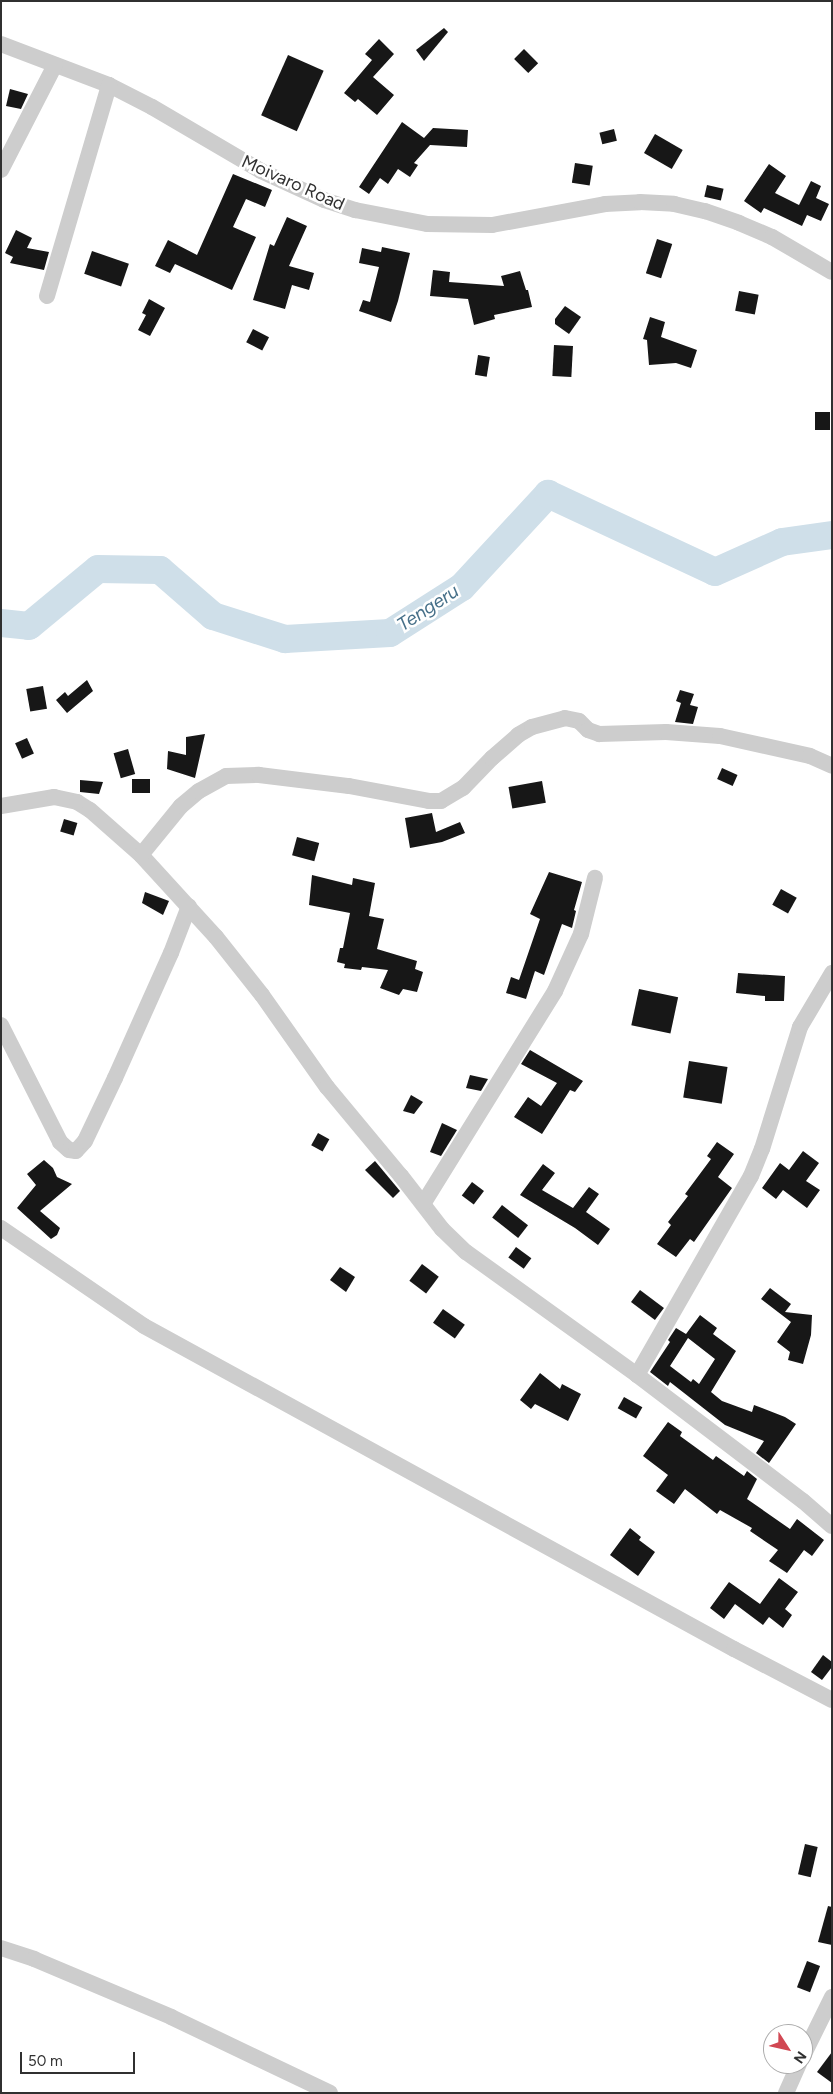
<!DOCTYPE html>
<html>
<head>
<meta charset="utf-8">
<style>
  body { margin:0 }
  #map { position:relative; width:833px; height:2094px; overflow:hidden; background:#fff; font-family:Figtree,sans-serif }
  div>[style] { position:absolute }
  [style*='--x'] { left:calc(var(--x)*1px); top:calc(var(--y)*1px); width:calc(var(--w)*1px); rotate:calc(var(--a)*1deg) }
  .river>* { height:28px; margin:-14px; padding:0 14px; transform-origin:14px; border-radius:14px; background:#cfdfe9 }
  .building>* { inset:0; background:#171717; transform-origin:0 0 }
  .minor>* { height:16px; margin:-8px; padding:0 8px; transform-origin:8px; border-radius:8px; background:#cdcdcd }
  span { translate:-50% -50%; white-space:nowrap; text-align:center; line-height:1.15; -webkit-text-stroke:5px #fff; paint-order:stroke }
  .street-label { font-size:18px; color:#303030 }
  .water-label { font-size:19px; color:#477089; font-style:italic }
  .frame { position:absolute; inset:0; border:2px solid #303030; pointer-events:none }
  .north { position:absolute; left:763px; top:2024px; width:50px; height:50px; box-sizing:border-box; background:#fff; border:1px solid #acacac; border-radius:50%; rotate:125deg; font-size:14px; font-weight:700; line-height:20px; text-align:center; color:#303030 }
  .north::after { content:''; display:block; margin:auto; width:18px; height:22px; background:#d14853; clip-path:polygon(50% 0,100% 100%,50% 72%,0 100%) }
  .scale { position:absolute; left:20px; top:2052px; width:115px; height:22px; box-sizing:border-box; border:2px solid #303030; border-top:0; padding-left:6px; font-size:15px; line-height:18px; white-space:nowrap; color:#303030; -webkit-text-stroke:4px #fff; paint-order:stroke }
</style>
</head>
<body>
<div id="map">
  <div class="river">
    <i style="--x:1;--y:623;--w:28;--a:6"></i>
    <i style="--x:29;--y:626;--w:89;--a:-39.6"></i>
    <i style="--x:98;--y:569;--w:62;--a:0.9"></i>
    <i style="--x:160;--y:570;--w:70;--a:41"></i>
    <i style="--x:213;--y:616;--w:76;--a:17.7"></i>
    <i style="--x:285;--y:639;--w:105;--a:-3.3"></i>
    <i style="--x:390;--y:633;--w:85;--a:-32.6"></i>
    <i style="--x:462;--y:587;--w:127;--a:-47.2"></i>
    <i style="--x:548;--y:494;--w:184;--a:25"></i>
    <i style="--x:715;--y:572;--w:73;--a:-24.1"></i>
    <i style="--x:782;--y:542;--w:50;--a:-8"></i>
  </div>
  <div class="building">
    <i style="clip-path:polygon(444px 28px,448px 32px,424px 61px,416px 50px)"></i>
    <i style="clip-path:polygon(379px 39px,394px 54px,373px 77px,394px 95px,377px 115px,358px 99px,355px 102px,344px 93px,372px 60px,365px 54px)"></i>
    <i style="left:524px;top:49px;width:20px;height:14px;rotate:45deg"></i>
    <i style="left:288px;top:55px;width:39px;height:66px;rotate:24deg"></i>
    <i style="clip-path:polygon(10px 89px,28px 94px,21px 109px,6px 106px)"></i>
    <i style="clip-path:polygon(402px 122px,424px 138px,433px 128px,468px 130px,467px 147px,430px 145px,414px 163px,418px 165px,410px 177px,398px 169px,388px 184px,380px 178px,369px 194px,359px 187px)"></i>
    <i style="left:614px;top:129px;width:12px;height:15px;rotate:76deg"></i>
    <i style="left:655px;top:134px;width:32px;height:22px;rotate:30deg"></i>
    <i style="left:575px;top:163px;width:18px;height:20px;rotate:9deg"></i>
    <i style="clip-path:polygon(769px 164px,786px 176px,775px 193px,799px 205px,811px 181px,821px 186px,816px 198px,829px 204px,821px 221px,807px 215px,802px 226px,764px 208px,761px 213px,744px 201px)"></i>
    <i style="clip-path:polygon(233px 174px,272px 190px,265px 207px,246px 199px,233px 227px,256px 237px,232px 290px,175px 264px,170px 273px,155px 266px,168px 240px,197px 255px)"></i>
    <i style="left:707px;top:185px;width:17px;height:12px;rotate:13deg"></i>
    <i style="clip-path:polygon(287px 217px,307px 226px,289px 266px,314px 273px,309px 290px,292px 285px,285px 309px,253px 300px,270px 244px,274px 246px)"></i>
    <i style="clip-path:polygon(16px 230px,32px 238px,27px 248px,49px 252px,44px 270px,10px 263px,13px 257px,5px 253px)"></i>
    <i style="left:657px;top:239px;width:16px;height:36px;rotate:18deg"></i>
    <i style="clip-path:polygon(382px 247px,410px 253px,398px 301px,391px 322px,359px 311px,363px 300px,370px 302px,379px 267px,359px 263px,362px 248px,381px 252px)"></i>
    <i style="left:92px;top:251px;width:39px;height:24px;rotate:19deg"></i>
    <i style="clip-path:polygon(433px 270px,450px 272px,449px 282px,504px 286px,501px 276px,520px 271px,526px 290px,528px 290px,532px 307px,494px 315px,495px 319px,474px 325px,468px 299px,430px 296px)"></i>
    <i style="left:739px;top:291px;width:20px;height:20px;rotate:11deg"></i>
    <i style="clip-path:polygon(149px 299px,165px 308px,150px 336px,138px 330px,146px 315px,142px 313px)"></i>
    <i style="clip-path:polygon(565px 306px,581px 317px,569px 334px,555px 324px,555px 319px)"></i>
    <i style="clip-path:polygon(650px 317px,665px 322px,661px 337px,697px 350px,691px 368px,676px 363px,649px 365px,647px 340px,643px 339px)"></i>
    <i style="left:253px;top:329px;width:18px;height:15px;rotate:27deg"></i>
    <i style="left:554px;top:345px;width:19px;height:31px;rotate:3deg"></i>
    <i style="left:478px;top:355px;width:12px;height:20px;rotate:9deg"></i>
    <i style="left:815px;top:412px;width:15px;height:18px"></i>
    <i style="clip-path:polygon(87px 680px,93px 691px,67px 713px,56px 700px,65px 692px,68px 696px)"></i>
    <i style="left:43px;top:686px;width:23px;height:17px;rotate:80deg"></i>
    <i style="clip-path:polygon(680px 690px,694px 694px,690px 705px,698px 707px,693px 724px,675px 722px,681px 703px,676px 701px)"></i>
    <i style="clip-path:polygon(205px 734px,195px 778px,167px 769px,168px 751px,186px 755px,186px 737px)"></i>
    <i style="left:27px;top:738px;width:17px;height:13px;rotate:66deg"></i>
    <i style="left:128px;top:749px;width:26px;height:15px;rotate:74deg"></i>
    <i style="left:722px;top:768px;width:17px;height:12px;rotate:24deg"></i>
    <i style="left:132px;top:779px;width:18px;height:14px"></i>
    <i style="clip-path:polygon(80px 780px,103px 782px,99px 794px,80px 792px)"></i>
    <i style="left:542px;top:781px;width:22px;height:34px;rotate:80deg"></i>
    <i style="clip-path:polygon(432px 813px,436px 832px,460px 822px,465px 833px,442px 842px,410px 848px,405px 818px)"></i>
    <i style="left:64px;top:819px;width:14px;height:13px;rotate:17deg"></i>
    <i style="left:297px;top:837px;width:23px;height:19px;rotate:15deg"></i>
    <i style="clip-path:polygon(549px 872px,582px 882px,574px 910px,576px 911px,572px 928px,562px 924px,544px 975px,535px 971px,526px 999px,506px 993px,511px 977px,519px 980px,540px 919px,530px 914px)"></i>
    <i style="clip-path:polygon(312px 875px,352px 885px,353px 878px,375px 883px,369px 916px,384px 919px,377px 949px,417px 961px,415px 969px,423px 972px,417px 992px,403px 989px,399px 995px,380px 988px,388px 970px,362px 967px,361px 970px,344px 968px,345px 964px,337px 962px,340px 948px,343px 948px,350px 913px,309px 905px)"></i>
    <i style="left:781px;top:889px;width:18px;height:18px;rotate:29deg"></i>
    <i style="clip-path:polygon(145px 892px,169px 901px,163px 915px,142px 903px)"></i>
    <i style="clip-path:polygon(738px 973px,785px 976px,784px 1001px,765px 1001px,765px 996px,736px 993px)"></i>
    <i style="left:639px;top:989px;width:40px;height:37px;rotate:12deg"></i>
    <i style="clip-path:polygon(530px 1050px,583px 1081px,575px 1092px,570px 1090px,542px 1134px,514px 1117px,528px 1097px,541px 1106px,557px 1083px,521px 1064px)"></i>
    <i style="left:689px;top:1061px;width:39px;height:37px;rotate:9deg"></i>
    <i style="clip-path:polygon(470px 1075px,488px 1079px,481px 1091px,466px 1088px)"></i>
    <i style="clip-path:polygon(411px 1095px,423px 1102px,414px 1114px,403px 1111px)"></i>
    <i style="clip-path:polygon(442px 1123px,457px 1130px,441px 1156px,430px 1152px)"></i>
    <i style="left:318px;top:1133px;width:13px;height:14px;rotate:29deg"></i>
    <i style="clip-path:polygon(717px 1142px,734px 1154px,718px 1177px,732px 1188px,694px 1242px,690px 1239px,676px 1257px,657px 1244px,671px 1225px,668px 1222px,688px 1196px,685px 1194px,711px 1159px,707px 1156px)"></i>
    <i style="clip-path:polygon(803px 1151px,819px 1163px,806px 1181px,820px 1190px,807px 1208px,783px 1190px,776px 1199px,762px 1188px,780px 1163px,789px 1170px)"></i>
    <i style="clip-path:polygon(44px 1160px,53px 1168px,57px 1177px,72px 1184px,40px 1211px,60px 1228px,57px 1235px,51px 1239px,17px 1208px,36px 1185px,27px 1174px)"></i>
    <i style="clip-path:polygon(375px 1161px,400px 1191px,393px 1198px,365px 1170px)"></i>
    <i style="clip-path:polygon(543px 1164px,555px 1173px,542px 1190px,573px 1208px,589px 1187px,599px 1194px,586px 1212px,610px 1229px,598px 1245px,575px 1228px,520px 1195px)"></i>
    <i style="left:472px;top:1182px;width:15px;height:17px;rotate:37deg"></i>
    <i style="left:502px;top:1205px;width:33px;height:16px;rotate:38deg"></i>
    <i style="left:516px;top:1247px;width:19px;height:13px;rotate:36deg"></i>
    <i style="left:422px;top:1264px;width:21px;height:21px;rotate:37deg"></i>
    <i style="clip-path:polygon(340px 1267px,355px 1277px,346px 1292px,330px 1280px)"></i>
    <i style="clip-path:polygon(770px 1288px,791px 1304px,785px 1312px,812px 1315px,811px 1335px,803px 1364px,788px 1360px,790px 1352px,777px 1342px,791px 1322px,761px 1299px)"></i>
    <i style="left:640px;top:1290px;width:30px;height:15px;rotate:37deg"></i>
    <i style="left:443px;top:1309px;width:27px;height:17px;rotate:36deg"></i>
    <i style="clip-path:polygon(evenodd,700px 1315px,717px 1328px,713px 1334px,736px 1351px,711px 1392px,722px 1401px,752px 1412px,754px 1405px,785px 1417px,796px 1424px,769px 1463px,756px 1453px,764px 1441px,725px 1425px,670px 1382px,668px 1386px,650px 1372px,670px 1342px,668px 1340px,676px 1328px,686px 1334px,700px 1315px,688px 1338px,715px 1359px,699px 1384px,693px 1379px,691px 1382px,670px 1366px,688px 1338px)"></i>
    <i style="clip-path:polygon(540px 1373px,560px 1389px,562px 1384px,581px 1394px,568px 1421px,535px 1404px,531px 1409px,520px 1400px)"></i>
    <i style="left:624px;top:1397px;width:21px;height:13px;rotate:29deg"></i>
    <i style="clip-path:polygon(668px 1422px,682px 1432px,680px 1436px,713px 1460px,716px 1456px,744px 1476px,747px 1471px,757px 1479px,747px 1499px,790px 1529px,797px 1519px,824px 1540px,812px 1556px,804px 1550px,787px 1573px,769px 1561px,778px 1550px,750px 1531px,752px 1528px,720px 1510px,717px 1514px,685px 1489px,674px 1504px,656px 1491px,668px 1475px,643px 1456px)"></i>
    <i style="clip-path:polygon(630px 1528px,641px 1537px,639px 1540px,655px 1552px,638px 1576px,610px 1555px)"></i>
    <i style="clip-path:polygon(779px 1578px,798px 1592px,785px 1609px,792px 1615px,783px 1628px,769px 1617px,763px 1625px,735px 1604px,724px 1619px,710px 1608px,729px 1582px,760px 1604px)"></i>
    <i style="clip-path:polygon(823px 1655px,832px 1662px,832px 1667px,822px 1680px,811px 1672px)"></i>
    <i style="left:805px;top:1844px;width:13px;height:31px;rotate:13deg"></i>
    <i style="clip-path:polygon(828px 1906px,832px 1907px,832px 1945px,818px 1942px)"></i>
    <i style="left:807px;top:1961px;width:14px;height:28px;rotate:21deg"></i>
    <i style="clip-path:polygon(832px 2052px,832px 2083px,817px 2072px)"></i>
  </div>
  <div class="minor">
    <i style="--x:1;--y:44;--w:116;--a:20.8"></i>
    <i style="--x:109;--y:85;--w:48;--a:27.1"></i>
    <i style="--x:152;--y:107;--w:126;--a:30.4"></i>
    <i style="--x:261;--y:171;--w:69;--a:24.7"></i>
    <i style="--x:324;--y:200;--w:33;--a:18"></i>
    <i style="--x:355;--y:210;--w:73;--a:11"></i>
    <i style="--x:427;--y:224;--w:65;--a:0.9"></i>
    <i style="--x:492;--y:225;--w:115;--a:-10.5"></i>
    <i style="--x:605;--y:204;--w:35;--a:-3"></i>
    <i style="--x:640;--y:202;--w:34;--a:3"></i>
    <i style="--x:674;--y:204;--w:32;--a:13"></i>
    <i style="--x:705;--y:211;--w:36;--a:19"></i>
    <i style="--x:739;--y:223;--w:36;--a:23"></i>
    <i style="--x:772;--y:237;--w:69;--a:30.3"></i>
    <i style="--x:1;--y:170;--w:118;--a:-62.8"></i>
    <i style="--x:47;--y:296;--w:220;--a:-73.6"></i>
    <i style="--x:1;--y:806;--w:54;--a:-9.6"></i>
    <i style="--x:54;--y:797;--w:24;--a:12"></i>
    <i style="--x:77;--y:802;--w:15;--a:32"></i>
    <i style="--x:90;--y:810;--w:68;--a:41.4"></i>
    <i style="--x:141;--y:855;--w:111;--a:47.6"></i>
    <i style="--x:216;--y:937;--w:74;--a:51.6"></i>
    <i style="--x:262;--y:995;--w:113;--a:54.8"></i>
    <i style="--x:327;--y:1087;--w:116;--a:50.3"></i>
    <i style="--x:401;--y:1176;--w:67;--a:52.3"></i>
    <i style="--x:442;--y:1229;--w:33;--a:44"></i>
    <i style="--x:466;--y:1252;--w:211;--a:35.7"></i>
    <i style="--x:637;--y:1375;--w:208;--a:37.2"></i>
    <i style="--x:803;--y:1501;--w:38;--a:41"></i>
    <i style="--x:141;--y:855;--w:63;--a:-50.8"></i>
    <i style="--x:181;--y:806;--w:23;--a:-40"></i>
    <i style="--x:199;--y:791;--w:31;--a:-29"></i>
    <i style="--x:226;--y:776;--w:33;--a:-2"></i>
    <i style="--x:259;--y:775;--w:91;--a:7"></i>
    <i style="--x:349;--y:786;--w:81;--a:10.6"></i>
    <i style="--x:429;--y:801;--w:12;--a:0"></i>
    <i style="--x:441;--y:801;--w:26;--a:-31"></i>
    <i style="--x:463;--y:788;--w:42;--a:-46"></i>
    <i style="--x:492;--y:758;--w:35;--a:-41"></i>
    <i style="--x:518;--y:735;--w:16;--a:-30"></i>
    <i style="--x:532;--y:727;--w:34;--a:-15"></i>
    <i style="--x:565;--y:718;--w:14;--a:12"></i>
    <i style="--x:579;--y:721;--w:13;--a:45"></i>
    <i style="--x:588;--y:730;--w:12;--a:20"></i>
    <i style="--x:599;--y:734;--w:67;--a:-1.7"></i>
    <i style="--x:666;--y:732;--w:54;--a:4.2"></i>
    <i style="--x:720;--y:736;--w:92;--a:12.5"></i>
    <i style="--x:810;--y:756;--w:24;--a:24"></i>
    <i style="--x:1;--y:1025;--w:131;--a:63.2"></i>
    <i style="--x:60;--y:1142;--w:12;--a:42"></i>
    <i style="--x:69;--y:1150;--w:7;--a:8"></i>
    <i style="--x:76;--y:1151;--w:13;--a:-48"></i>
    <i style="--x:85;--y:1141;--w:70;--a:-64.5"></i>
    <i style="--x:115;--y:1078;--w:137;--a:-65.9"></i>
    <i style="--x:171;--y:953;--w:50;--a:-69"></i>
    <i style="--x:423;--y:1204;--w:251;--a:-58.2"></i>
    <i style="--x:555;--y:991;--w:63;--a:-65.5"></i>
    <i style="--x:581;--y:934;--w:58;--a:-76"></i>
    <i style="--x:1;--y:1228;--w:173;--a:34.4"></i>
    <i style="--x:144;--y:1326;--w:673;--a:28.7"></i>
    <i style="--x:734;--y:1649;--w:110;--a:27.5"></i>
    <i style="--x:637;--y:1375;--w:229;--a:-60.2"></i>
    <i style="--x:751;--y:1176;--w:29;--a:-68"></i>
    <i style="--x:762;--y:1149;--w:128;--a:-72.7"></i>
    <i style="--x:800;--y:1027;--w:63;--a:-59.3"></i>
    <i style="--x:1;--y:1948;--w:35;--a:18"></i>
    <i style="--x:34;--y:1959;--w:149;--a:22.9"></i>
    <i style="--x:171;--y:2017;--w:176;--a:25.5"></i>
    <i style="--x:803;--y:2056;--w:66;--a:-63.8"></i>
    <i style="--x:786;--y:2093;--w:32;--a:-66"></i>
  </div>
  <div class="street-label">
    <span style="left:293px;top:183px;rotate:24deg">Moivaro Road</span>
  </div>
  <div class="water-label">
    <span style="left:428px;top:608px;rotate:-33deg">Tengeru</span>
  </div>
  <div class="frame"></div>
  <div class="north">N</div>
  <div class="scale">50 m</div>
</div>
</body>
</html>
